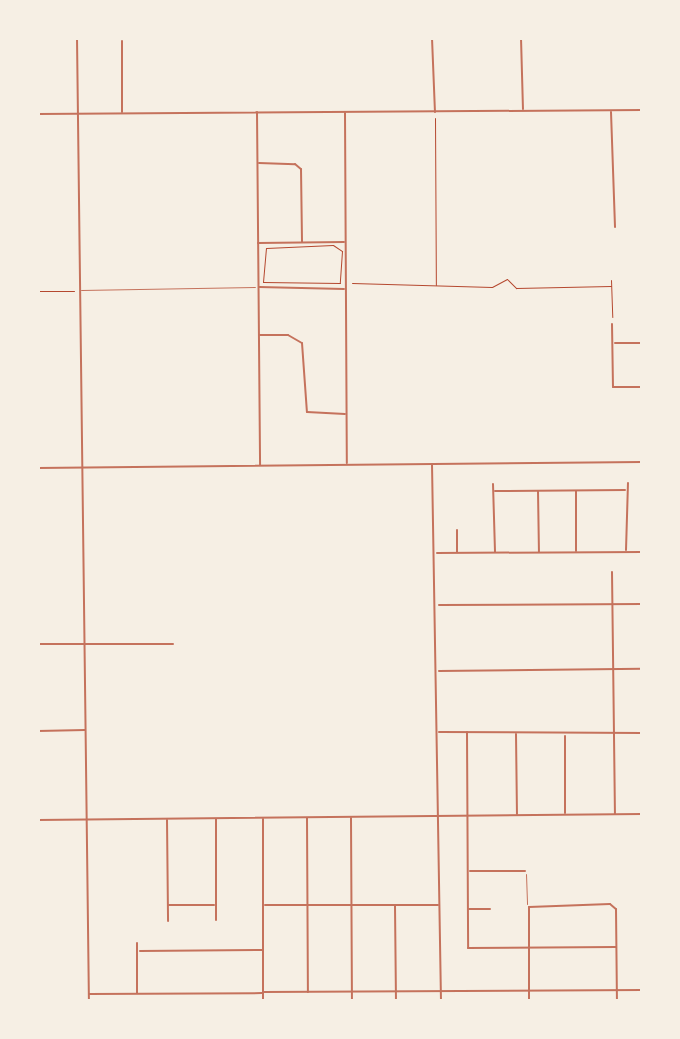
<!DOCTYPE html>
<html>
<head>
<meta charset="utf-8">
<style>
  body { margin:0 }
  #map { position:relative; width:680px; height:1039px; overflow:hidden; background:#f6efe4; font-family:"Nunito Sans",sans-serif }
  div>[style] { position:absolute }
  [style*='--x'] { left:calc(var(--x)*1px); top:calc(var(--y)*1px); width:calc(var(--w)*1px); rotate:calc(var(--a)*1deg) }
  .path>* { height:1px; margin:-0.5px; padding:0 0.5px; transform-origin:0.5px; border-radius:0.5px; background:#b5482f }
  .service>* { height:1px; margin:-0.5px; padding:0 0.5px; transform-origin:0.5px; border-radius:0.5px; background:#c5725c }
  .minor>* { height:2px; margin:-1px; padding:0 1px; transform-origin:1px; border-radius:1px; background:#c5725c }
  .tertiary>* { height:2px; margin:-1px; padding:0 1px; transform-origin:1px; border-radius:1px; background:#c5725c }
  span { translate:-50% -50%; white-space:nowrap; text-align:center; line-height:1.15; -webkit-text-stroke:8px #f6efe4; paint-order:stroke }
  .frame { position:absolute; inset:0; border:40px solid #f6efe4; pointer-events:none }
</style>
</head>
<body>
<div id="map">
  <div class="path">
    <i style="--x:435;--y:118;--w:167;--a:89.7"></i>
    <i style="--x:333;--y:245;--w:11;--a:34"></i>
    <i style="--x:342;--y:251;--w:32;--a:94"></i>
    <i style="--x:340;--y:283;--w:77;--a:-179.3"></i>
    <i style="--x:263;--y:282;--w:34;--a:-85"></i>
    <i style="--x:266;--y:248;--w:67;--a:-2.6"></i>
    <i style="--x:611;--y:280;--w:37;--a:88"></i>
    <i style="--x:352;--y:283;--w:140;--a:1.6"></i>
    <i style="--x:492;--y:287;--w:17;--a:-28"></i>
    <i style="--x:507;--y:279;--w:13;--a:45"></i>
    <i style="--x:516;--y:288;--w:95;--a:-1.2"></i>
    <i style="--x:38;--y:291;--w:36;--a:0"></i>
  </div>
  <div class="service">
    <i style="--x:81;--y:290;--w:174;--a:-1"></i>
    <i style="--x:526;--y:874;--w:30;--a:88"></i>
  </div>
  <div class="minor">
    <i style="--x:432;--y:38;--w:74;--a:87.7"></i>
    <i style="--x:521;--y:38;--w:71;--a:88.4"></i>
    <i style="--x:122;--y:41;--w:71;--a:90"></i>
    <i style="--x:257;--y:112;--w:353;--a:89.5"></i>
    <i style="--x:611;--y:112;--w:115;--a:88"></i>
    <i style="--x:345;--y:113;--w:350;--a:89.7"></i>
    <i style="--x:259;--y:163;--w:36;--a:2"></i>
    <i style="--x:295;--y:164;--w:8;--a:40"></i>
    <i style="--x:301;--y:169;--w:73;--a:89.2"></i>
    <i style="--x:258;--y:243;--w:86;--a:-0.7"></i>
    <i style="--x:259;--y:287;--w:85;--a:1.3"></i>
    <i style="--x:612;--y:324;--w:63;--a:89.1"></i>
    <i style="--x:613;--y:387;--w:29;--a:0"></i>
    <i style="--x:259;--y:335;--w:29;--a:0"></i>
    <i style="--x:288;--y:335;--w:16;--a:30"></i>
    <i style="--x:302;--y:343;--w:69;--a:85.9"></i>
    <i style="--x:307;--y:412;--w:38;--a:3"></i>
    <i style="--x:615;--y:343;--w:27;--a:0"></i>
    <i style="--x:432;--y:464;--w:537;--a:89.04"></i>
    <i style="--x:493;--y:484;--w:68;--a:88.3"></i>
    <i style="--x:495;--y:491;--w:130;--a:-0.4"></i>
    <i style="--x:538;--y:491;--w:61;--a:89.1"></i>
    <i style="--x:576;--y:491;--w:60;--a:90"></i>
    <i style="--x:457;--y:530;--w:22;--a:90"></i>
    <i style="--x:626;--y:550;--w:67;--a:-88.3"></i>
    <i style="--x:437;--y:553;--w:205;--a:-0.3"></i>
    <i style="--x:612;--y:572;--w:242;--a:89.3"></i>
    <i style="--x:439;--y:605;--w:203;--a:-0.3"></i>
    <i style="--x:38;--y:644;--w:135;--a:0"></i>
    <i style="--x:439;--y:671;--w:203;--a:-0.6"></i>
    <i style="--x:38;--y:731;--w:47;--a:-1.2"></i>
    <i style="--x:439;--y:732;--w:203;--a:0.3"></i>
    <i style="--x:467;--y:732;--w:216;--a:89.7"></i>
    <i style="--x:468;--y:948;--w:148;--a:-0.4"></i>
    <i style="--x:516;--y:734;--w:80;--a:89.3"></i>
    <i style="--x:565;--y:736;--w:77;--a:90"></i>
    <i style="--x:307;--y:818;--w:174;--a:89.7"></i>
    <i style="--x:351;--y:818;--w:183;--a:89.7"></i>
    <i style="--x:263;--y:819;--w:182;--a:90"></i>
    <i style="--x:167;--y:820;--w:101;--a:89.4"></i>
    <i style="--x:470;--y:871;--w:55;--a:0"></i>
    <i style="--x:169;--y:905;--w:45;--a:0"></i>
    <i style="--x:265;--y:905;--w:173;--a:0"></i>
    <i style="--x:395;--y:906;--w:95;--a:89.4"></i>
    <i style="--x:469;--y:909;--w:21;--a:0"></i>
    <i style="--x:216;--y:920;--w:101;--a:-90"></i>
    <i style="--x:140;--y:951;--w:122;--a:-0.5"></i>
    <i style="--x:263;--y:992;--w:379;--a:-0.3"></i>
    <i style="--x:137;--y:993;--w:50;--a:-90"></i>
    <i style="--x:89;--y:994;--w:173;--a:-0.3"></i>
    <i style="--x:529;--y:1001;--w:94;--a:-90"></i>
    <i style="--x:529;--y:907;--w:81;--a:-2.1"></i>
    <i style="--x:610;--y:904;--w:8;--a:40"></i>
    <i style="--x:616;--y:909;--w:92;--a:89.4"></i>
  </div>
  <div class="tertiary">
    <i style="--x:77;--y:38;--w:963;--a:89.29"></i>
    <i style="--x:38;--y:114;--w:604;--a:-0.38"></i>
    <i style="--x:38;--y:468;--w:604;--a:-0.57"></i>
    <i style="--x:38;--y:820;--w:604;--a:-0.57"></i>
  </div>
  <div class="frame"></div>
</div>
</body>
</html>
